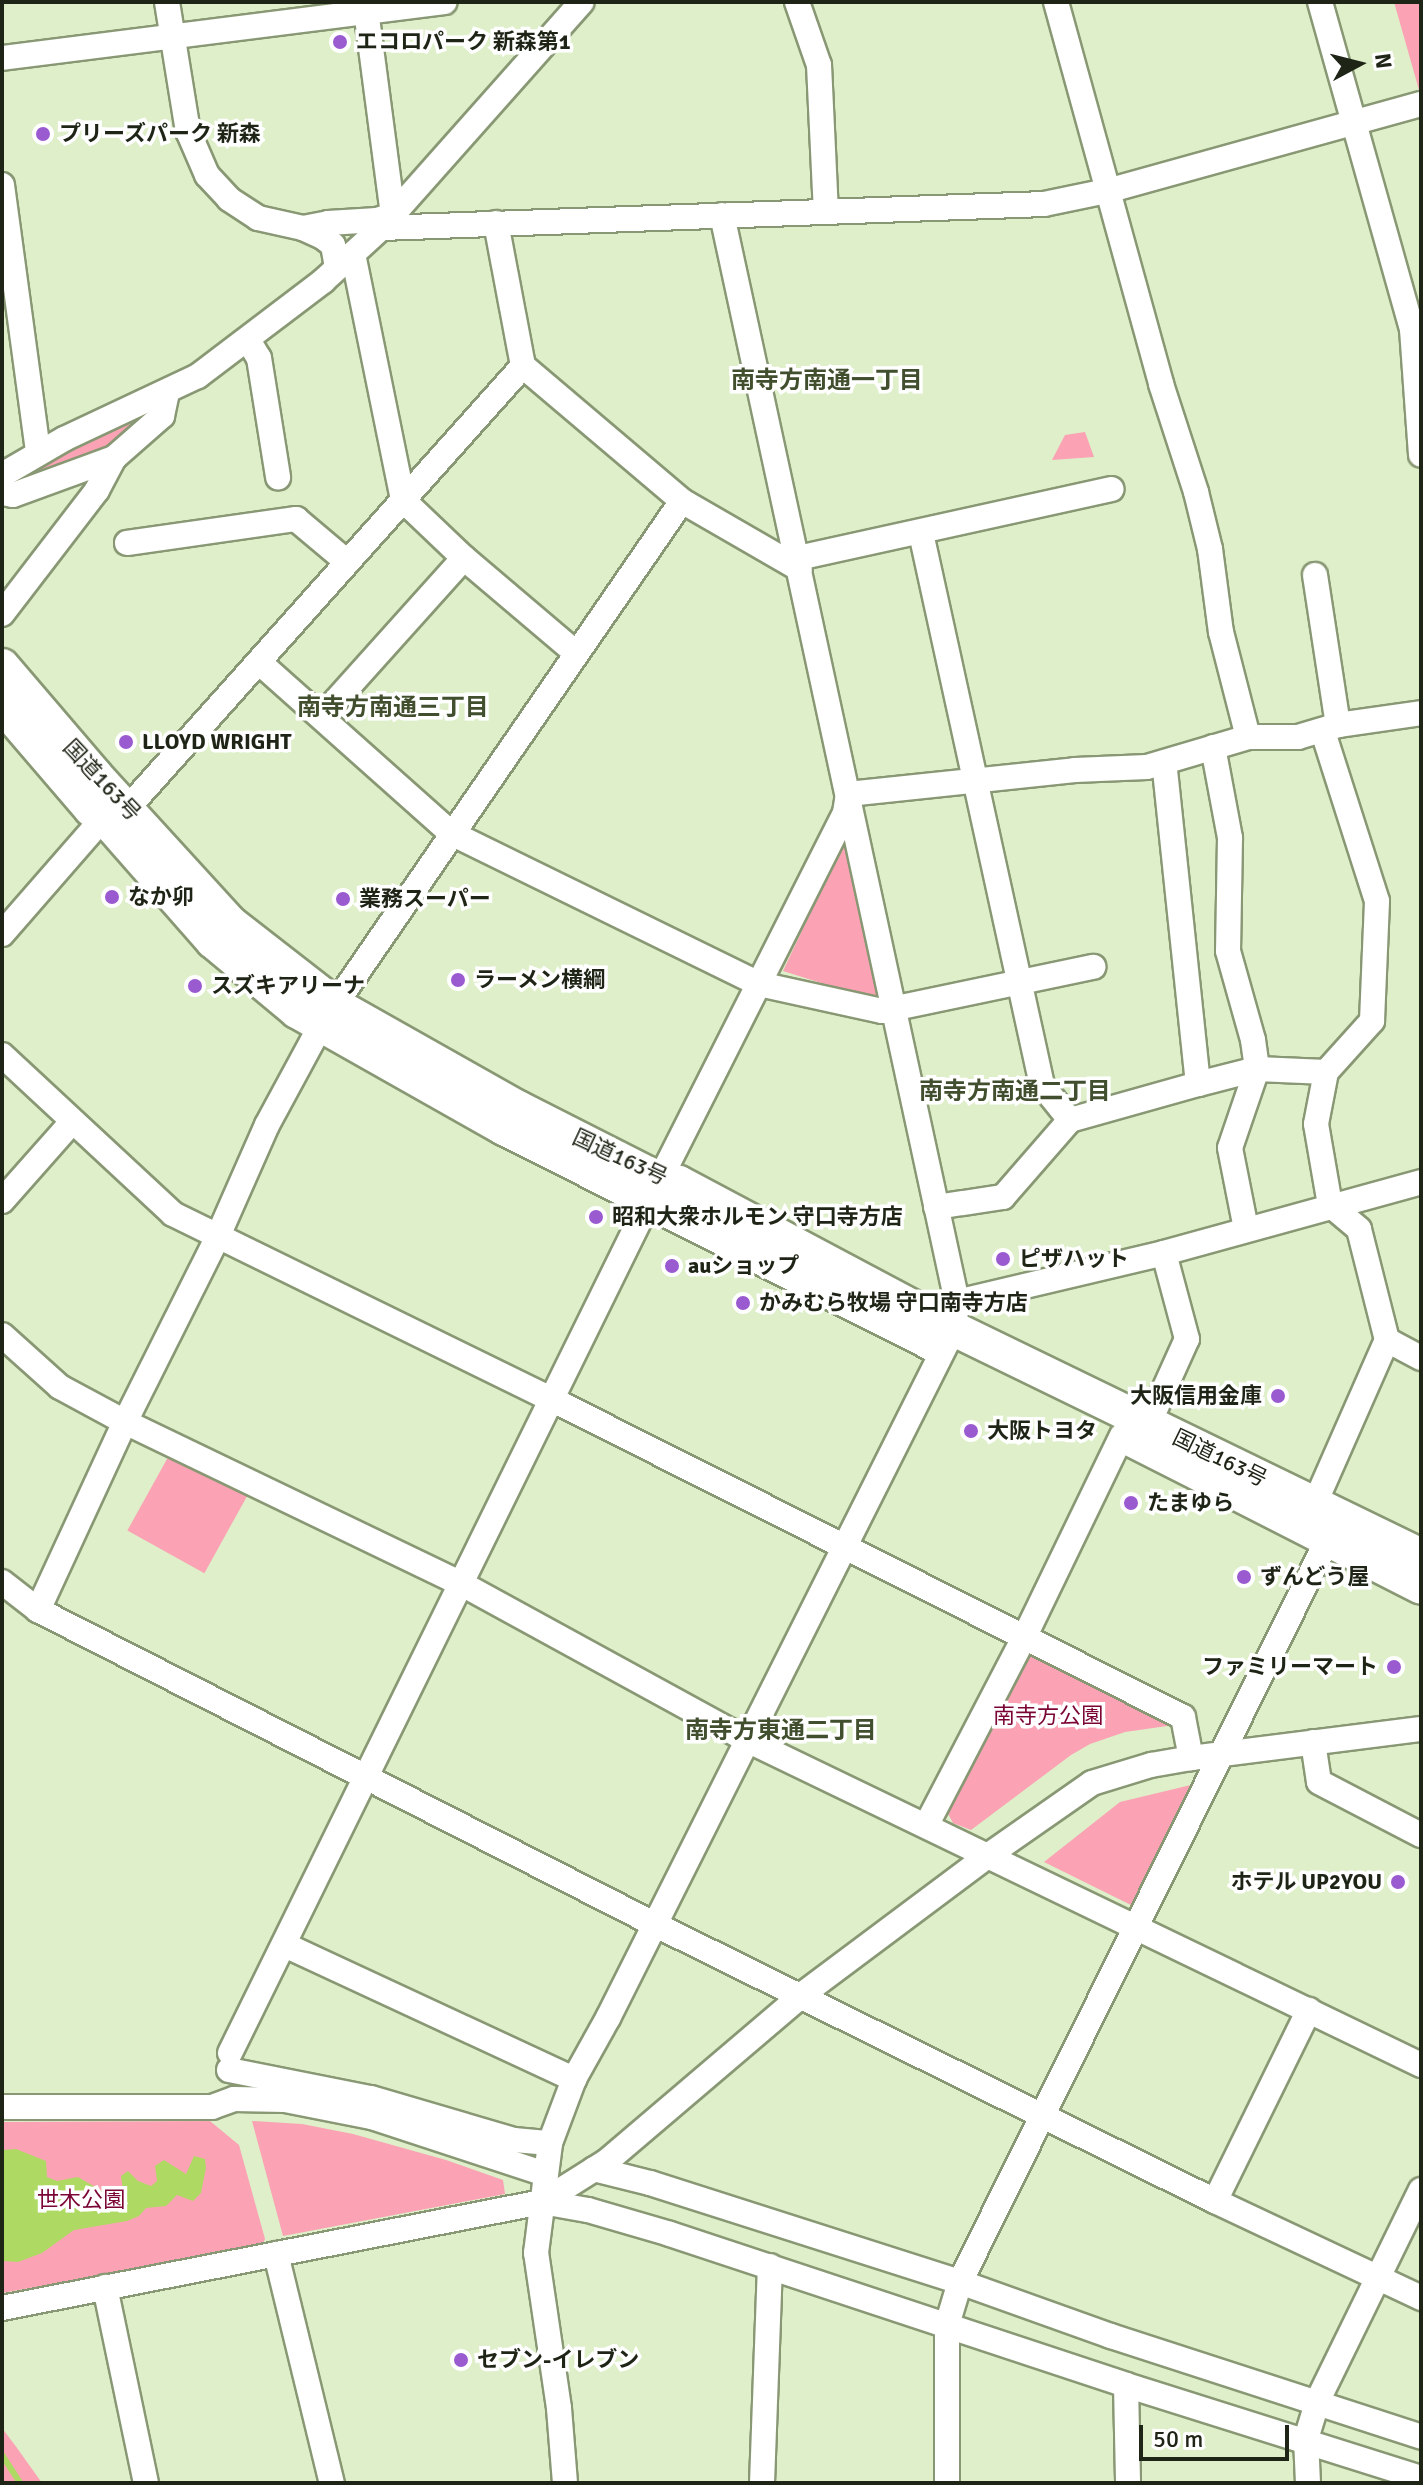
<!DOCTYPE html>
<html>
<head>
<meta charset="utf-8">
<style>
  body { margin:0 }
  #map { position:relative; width:1423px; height:2485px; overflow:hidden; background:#deefc9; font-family:Signika,"Noto Sans JP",sans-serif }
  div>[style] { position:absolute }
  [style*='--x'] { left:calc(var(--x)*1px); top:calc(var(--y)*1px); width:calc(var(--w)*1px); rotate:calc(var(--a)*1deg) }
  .green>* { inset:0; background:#fba2b4; transform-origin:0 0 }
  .water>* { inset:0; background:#aeda64 }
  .stream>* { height:6px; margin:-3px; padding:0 3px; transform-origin:3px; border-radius:3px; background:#aeda64 }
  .roads { filter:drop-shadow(2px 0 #899874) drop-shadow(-2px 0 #899874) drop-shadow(0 2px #899874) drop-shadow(0 -2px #899874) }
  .minor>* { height:24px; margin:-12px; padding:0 12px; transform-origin:12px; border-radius:12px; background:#fff }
  .highway>* { height:34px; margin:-17px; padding:0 17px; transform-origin:17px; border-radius:17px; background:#fff }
  .dots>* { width:22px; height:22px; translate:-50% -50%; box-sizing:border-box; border:4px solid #fff; border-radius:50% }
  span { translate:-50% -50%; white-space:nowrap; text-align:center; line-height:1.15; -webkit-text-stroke:7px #fff; paint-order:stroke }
  .poi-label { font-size:22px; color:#1e2416; font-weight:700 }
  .left { translate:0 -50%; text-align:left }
  .right { translate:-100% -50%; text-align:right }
  .street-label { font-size:22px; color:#1e2416 }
  .park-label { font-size:22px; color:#7a0434 }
  .neighbourhood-label { font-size:24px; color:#424f2e; font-weight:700 }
  .frame { position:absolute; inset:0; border:4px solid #1e2416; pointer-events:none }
  .north { position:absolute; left:1319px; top:24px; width:80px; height:80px; -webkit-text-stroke:6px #fff; paint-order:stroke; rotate:83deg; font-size:22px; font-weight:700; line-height:32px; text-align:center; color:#1e2416 }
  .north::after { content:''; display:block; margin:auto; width:28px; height:36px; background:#1e2416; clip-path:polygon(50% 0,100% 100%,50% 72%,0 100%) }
  .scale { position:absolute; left:1139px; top:2425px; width:150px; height:36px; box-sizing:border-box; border:4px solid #1e2416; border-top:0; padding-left:10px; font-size:24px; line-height:28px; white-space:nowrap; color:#1e2416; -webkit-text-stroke:6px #fff; paint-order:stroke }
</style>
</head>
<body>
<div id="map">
  <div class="green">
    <i style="clip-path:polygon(1394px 2px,1421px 2px,1421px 89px,1419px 90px)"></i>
    <i style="clip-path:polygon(153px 410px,100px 461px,8px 485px,73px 446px)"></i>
    <i style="clip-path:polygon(1085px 432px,1094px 457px,1052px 460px,1065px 435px)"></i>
    <i style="clip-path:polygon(846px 837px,884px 998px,875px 1000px,783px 971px)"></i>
    <i style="left:172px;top:1450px;width:88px;height:92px;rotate:29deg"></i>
    <i style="clip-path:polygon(1028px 1654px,1174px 1725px,1125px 1732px,1090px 1744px,1071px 1755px,971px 1830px,953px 1823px,947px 1812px)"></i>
    <i style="clip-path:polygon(1195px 1784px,1135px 1907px,1044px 1862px,1120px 1802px)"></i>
    <i style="clip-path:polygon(210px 2121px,239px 2145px,265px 2239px,262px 2246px,2px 2293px,2px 2122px)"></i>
    <i style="clip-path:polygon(252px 2121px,302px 2124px,353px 2134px,446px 2160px,503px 2180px,505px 2194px,283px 2236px)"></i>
    <i style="clip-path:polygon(2px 2428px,17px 2448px,42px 2483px,2px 2483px)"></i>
  </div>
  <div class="water">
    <i style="clip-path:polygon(16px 2149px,46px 2161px,47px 2177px,57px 2181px,78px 2177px,109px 2195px,124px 2197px,121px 2176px,128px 2171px,138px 2181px,151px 2186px,157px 2181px,155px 2166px,164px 2160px,186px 2174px,194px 2156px,205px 2159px,206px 2168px,201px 2193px,193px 2201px,177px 2195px,166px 2206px,146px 2208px,139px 2216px,127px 2221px,74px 2230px,42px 2253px,18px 2262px,2px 2261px,2px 2150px)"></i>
  </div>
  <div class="stream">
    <i style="--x:2;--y:2455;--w:33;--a:57"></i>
  </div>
  <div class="roads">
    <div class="minor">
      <i style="--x:167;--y:2;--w:131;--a:80.8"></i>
      <i style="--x:188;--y:131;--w:48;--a:66.6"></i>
      <i style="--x:207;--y:175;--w:33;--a:47"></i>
      <i style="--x:229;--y:199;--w:35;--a:33"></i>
      <i style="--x:258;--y:218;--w:46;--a:12.5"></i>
      <i style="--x:303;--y:228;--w:23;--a:25"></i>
      <i style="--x:324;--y:238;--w:11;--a:38"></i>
      <i style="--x:333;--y:245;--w:23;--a:80"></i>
      <i style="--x:797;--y:2;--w:67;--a:70.8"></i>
      <i style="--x:819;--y:65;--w:147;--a:87.3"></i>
      <i style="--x:1056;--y:2;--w:396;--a:74.6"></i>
      <i style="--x:1161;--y:384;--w:114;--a:72"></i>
      <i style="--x:1196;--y:492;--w:59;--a:76.2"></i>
      <i style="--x:1210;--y:549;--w:84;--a:82.5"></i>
      <i style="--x:1221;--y:632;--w:108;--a:75.6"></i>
      <i style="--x:1320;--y:2;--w:340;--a:74.3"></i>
      <i style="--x:1412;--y:329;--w:126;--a:85.9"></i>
      <i style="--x:2;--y:58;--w:446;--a:-7.2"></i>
      <i style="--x:2;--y:185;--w:270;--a:82.3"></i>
      <i style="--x:722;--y:215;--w:1112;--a:77.8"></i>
      <i style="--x:496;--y:223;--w:146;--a:79.3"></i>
      <i style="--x:523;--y:366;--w:209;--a:40.3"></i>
      <i style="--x:682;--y:501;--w:136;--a:30"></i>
      <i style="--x:303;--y:228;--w:25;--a:-11"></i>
      <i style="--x:328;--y:223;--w:49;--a:-3.5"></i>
      <i style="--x:377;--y:220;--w:17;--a:-17"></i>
      <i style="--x:393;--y:215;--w:215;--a:-97.5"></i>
      <i style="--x:381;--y:228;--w:663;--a:-2.07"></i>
      <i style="--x:1044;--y:204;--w:64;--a:-11.7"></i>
      <i style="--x:1107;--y:191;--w:326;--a:-15.5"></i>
      <i style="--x:353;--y:254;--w:251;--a:78.5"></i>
      <i style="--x:403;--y:500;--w:84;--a:43.6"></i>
      <i style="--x:464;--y:558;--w:147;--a:40.3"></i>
      <i style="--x:248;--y:340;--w:21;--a:59"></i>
      <i style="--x:259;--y:358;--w:121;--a:80.9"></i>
      <i style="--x:2;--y:475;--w:72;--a:-30.1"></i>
      <i style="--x:64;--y:439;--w:148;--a:-25.2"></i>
      <i style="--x:198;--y:376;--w:157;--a:-37.2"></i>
      <i style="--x:323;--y:281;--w:79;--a:-42.4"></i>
      <i style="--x:381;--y:228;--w:302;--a:-48.4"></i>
      <i style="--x:2;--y:493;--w:11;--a:10"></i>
      <i style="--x:13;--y:495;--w:108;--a:-20.1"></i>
      <i style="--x:921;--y:533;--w:565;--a:77.64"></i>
      <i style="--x:1042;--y:1085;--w:45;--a:51.3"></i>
      <i style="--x:127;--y:543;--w:171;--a:-8.1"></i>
      <i style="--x:296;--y:519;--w:67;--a:40.1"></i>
      <i style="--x:798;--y:558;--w:321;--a:-12.4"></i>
      <i style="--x:1315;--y:575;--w:152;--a:81.3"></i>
      <i style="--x:2;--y:614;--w:156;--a:-52.5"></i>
      <i style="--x:97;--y:490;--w:36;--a:-62"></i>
      <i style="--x:114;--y:458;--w:64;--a:-41.2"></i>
      <i style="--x:162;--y:416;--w:25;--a:-78"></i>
      <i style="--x:260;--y:663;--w:256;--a:41.7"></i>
      <i style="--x:451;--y:833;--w:343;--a:26.1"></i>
      <i style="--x:759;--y:984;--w:126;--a:12.4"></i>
      <i style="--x:882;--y:1011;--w:216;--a:-11.8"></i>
      <i style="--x:323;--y:715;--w:211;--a:-48.1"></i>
      <i style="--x:1213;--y:747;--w:93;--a:79.4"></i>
      <i style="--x:1230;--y:838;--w:113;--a:91"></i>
      <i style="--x:1228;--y:951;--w:92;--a:74.3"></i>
      <i style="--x:1253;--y:1040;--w:29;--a:82"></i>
      <i style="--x:1257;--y:1069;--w:83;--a:108.9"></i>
      <i style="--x:1230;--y:1148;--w:83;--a:78.8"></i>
      <i style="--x:2;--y:934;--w:155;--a:-48.9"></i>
      <i style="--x:104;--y:817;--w:23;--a:-18"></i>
      <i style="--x:126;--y:810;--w:596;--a:-48.2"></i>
      <i style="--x:2;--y:1055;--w:233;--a:42.9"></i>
      <i style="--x:173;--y:1214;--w:423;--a:26.1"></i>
      <i style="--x:553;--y:1400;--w:705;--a:26.71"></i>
      <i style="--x:1183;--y:1717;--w:42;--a:79"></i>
      <i style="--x:1198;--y:1084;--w:61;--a:-14.3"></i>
      <i style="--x:1257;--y:1069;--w:69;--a:2.5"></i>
      <i style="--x:2;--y:1201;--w:106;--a:-48.5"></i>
      <i style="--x:936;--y:1207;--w:68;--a:-8.5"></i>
      <i style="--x:1003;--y:1197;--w:102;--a:-49"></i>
      <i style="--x:1070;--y:1120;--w:133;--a:-15.7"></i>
      <i style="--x:1198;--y:1084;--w:323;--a:-96"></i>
      <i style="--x:2;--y:1335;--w:78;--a:41.9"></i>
      <i style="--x:60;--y:1387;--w:74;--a:28.3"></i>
      <i style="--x:125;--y:1422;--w:374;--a:25.7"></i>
      <i style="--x:462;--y:1584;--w:327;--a:28.7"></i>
      <i style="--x:749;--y:1741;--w:746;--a:25.74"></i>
      <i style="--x:1387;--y:1340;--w:38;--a:28"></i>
      <i style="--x:1149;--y:1423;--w:92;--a:-65.7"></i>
      <i style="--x:1187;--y:1339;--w:89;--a:-105"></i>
      <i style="--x:2;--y:1582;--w:46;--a:37.9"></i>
      <i style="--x:38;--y:1610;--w:694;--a:27.01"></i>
      <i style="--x:656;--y:1925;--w:623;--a:26.28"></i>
      <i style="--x:1215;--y:2201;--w:228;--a:25.2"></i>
      <i style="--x:38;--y:1610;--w:207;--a:-65.2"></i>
      <i style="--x:125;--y:1422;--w:208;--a:-63.4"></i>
      <i style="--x:218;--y:1236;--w:121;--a:-66.2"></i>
      <i style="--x:267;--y:1125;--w:114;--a:-61.6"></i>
      <i style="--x:321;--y:1025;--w:636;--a:-55.44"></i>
      <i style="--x:1313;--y:1742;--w:40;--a:81.5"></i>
      <i style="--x:1319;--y:1782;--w:115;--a:27.5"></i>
      <i style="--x:927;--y:1824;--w:210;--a:-62.5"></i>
      <i style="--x:1024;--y:1638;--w:225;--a:-64.2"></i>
      <i style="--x:285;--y:1945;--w:319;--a:24.9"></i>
      <i style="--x:230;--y:2053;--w:949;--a:-63.81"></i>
      <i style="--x:649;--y:1201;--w:435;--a:-63.2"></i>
      <i style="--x:845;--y:813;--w:19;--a:-81"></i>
      <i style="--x:848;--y:794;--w:228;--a:-6"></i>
      <i style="--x:1075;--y:770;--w:72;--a:-2.4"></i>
      <i style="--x:1147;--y:767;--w:105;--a:-16.5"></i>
      <i style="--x:1248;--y:737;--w:50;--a:0"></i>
      <i style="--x:1298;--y:737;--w:42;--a:-16.7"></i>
      <i style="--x:1338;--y:725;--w:84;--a:-8.2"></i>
      <i style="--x:229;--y:2070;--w:145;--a:11.2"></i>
      <i style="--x:371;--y:2098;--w:149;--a:16.4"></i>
      <i style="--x:514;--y:2140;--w:36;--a:5"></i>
      <i style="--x:2;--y:2107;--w:210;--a:0"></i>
      <i style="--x:212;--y:2107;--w:23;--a:-20"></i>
      <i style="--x:234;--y:2099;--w:51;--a:1.1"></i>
      <i style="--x:285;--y:2100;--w:89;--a:11.1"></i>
      <i style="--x:372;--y:2117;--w:182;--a:18.2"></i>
      <i style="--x:594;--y:2169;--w:58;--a:14"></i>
      <i style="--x:650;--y:2183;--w:325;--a:17.7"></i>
      <i style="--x:960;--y:2282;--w:160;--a:19.7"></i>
      <i style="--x:1111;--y:2336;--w:326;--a:18"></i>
      <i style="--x:1215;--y:2201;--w:213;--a:-63.8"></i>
      <i style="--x:542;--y:2202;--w:47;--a:9.9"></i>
      <i style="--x:588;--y:2210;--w:85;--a:16.3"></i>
      <i style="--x:670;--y:2234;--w:480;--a:18.3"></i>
      <i style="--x:1126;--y:2385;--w:309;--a:17.5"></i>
      <i style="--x:276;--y:2254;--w:236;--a:76.3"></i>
      <i style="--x:105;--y:2287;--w:200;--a:78.2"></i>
      <i style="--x:2;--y:2308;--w:550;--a:-11.11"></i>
      <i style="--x:542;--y:2202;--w:77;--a:-32.2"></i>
      <i style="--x:607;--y:2161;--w:257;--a:-40.4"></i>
      <i style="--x:803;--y:1994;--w:229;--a:-36.8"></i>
      <i style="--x:986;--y:1857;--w:129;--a:-34.9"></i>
      <i style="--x:1092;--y:1783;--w:62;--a:-17"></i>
      <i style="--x:1151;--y:1765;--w:41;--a:-9.9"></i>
      <i style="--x:1191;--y:1758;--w:232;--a:-7.2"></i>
      <i style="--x:1126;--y:2385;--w:98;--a:88.8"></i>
      <i style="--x:565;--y:2483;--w:75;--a:-94.6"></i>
      <i style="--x:559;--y:2408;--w:157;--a:-98.4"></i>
      <i style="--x:536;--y:2253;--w:111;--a:-82.7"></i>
      <i style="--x:550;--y:2143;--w:68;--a:-69.4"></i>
      <i style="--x:574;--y:2079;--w:70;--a:-60.9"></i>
      <i style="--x:608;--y:2018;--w:771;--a:-63.34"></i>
      <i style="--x:954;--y:1329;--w:27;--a:-84"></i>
      <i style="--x:957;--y:1302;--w:213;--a:-13.3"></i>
      <i style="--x:1164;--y:1253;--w:267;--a:-15.4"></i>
      <i style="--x:762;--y:2483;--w:217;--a:-87.9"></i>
      <i style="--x:947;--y:2483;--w:158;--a:-90"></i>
      <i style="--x:947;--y:2325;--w:45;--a:-73.2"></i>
      <i style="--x:960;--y:2282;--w:827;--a:-63.65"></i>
      <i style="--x:1327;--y:1541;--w:40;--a:-108"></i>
      <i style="--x:1315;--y:1503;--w:178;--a:-66.2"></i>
      <i style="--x:1387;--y:1340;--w:114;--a:-104.2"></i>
      <i style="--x:1359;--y:1229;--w:38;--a:-140"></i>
      <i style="--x:1330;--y:1205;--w:82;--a:-99.8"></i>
      <i style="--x:1316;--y:1124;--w:53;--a:-79.1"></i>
      <i style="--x:1326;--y:1072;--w:69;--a:-48"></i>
      <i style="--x:1372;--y:1021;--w:120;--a:-87.6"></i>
      <i style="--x:1377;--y:901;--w:177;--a:-107.7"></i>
      <i style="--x:1308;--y:2483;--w:44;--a:-92.6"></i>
      <i style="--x:1306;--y:2439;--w:39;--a:-73"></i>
      <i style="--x:1317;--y:2402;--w:236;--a:-63.9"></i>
    </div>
    <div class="highway">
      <i style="--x:2;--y:666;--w:143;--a:49.5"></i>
      <i style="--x:95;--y:775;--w:199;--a:47.6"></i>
      <i style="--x:229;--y:922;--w:137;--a:37.9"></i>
      <i style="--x:337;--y:1006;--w:208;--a:29.4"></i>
      <i style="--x:518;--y:1108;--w:159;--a:26.9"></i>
      <i style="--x:660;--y:1180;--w:19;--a:9"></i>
      <i style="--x:679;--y:1183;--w:311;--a:28"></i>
      <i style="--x:954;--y:1329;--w:519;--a:25.92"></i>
      <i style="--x:2;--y:705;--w:137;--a:49.4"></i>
      <i style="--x:91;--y:809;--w:15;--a:32"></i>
      <i style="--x:104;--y:817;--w:165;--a:48.7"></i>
      <i style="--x:213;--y:941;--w:109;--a:39.8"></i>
      <i style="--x:297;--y:1011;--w:238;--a:29.5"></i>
      <i style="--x:504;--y:1128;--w:481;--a:26.7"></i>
      <i style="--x:1133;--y:1440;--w:323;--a:27"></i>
    </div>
  </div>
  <div class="dots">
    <i style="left:340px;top:42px;background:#9a5ad0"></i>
    <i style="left:43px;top:134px;background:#9a5ad0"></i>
    <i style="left:126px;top:742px;background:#9a5ad0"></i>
    <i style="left:112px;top:897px;background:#9a5ad0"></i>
    <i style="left:343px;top:899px;background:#9a5ad0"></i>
    <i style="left:458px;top:980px;background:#9a5ad0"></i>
    <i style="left:195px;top:986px;background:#9a5ad0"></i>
    <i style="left:596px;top:1217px;background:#9a5ad0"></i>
    <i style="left:1003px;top:1259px;background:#9a5ad0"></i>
    <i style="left:672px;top:1266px;background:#9a5ad0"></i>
    <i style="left:743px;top:1303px;background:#9a5ad0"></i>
    <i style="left:1278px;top:1396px;background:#9a5ad0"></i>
    <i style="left:971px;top:1431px;background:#9a5ad0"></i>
    <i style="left:1131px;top:1503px;background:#9a5ad0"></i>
    <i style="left:1244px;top:1577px;background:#9a5ad0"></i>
    <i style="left:1394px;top:1667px;background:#9a5ad0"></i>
    <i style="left:1398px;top:1882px;background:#9a5ad0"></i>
    <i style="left:461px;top:2360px;background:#9a5ad0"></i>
  </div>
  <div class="poi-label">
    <span class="left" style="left:356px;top:42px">エコロパーク 新森第1</span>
    <span class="left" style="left:59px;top:134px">プリーズパーク 新森</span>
    <span class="left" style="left:142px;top:742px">LLOYD WRIGHT</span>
    <span class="left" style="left:128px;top:897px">なか卯</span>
    <span class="left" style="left:359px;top:899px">業務スーパー</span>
    <span class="left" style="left:474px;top:980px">ラーメン横綱</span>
    <span class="left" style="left:211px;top:986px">スズキアリーナ</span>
    <span class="left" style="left:612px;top:1217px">昭和大衆ホルモン 守口寺方店</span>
    <span class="left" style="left:1019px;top:1259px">ピザハット</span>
    <span class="left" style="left:688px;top:1266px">auショップ</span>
    <span class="left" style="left:759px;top:1303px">かみむら牧場 守口南寺方店</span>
    <span class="right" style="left:1262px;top:1396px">大阪信用金庫</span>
    <span class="left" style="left:987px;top:1431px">大阪トヨタ</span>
    <span class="left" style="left:1147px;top:1503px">たまゆら</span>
    <span class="left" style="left:1260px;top:1577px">ずんどう屋</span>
    <span class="right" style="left:1378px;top:1667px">ファミリーマート</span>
    <span class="right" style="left:1382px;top:1882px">ホテル UP2YOU</span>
    <span class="left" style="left:477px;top:2360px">セブン-イレブン</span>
  </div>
  <div class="street-label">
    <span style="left:102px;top:780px;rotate:47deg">国道163号</span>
    <span style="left:620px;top:1157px;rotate:25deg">国道163号</span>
    <span style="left:1220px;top:1458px;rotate:26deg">国道163号</span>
  </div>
  <div class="park-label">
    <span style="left:1048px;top:1716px">南寺方公園</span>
    <span style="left:81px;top:2200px">世木公園</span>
  </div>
  <div class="neighbourhood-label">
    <span style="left:827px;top:381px">南寺方南通一丁目</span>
    <span style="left:393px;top:708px">南寺方南通三丁目</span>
    <span style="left:1015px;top:1092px">南寺方南通二丁目</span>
    <span style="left:781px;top:1731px">南寺方東通二丁目</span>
  </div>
  <div class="frame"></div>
  <div class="north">N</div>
  <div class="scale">50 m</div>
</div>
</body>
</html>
